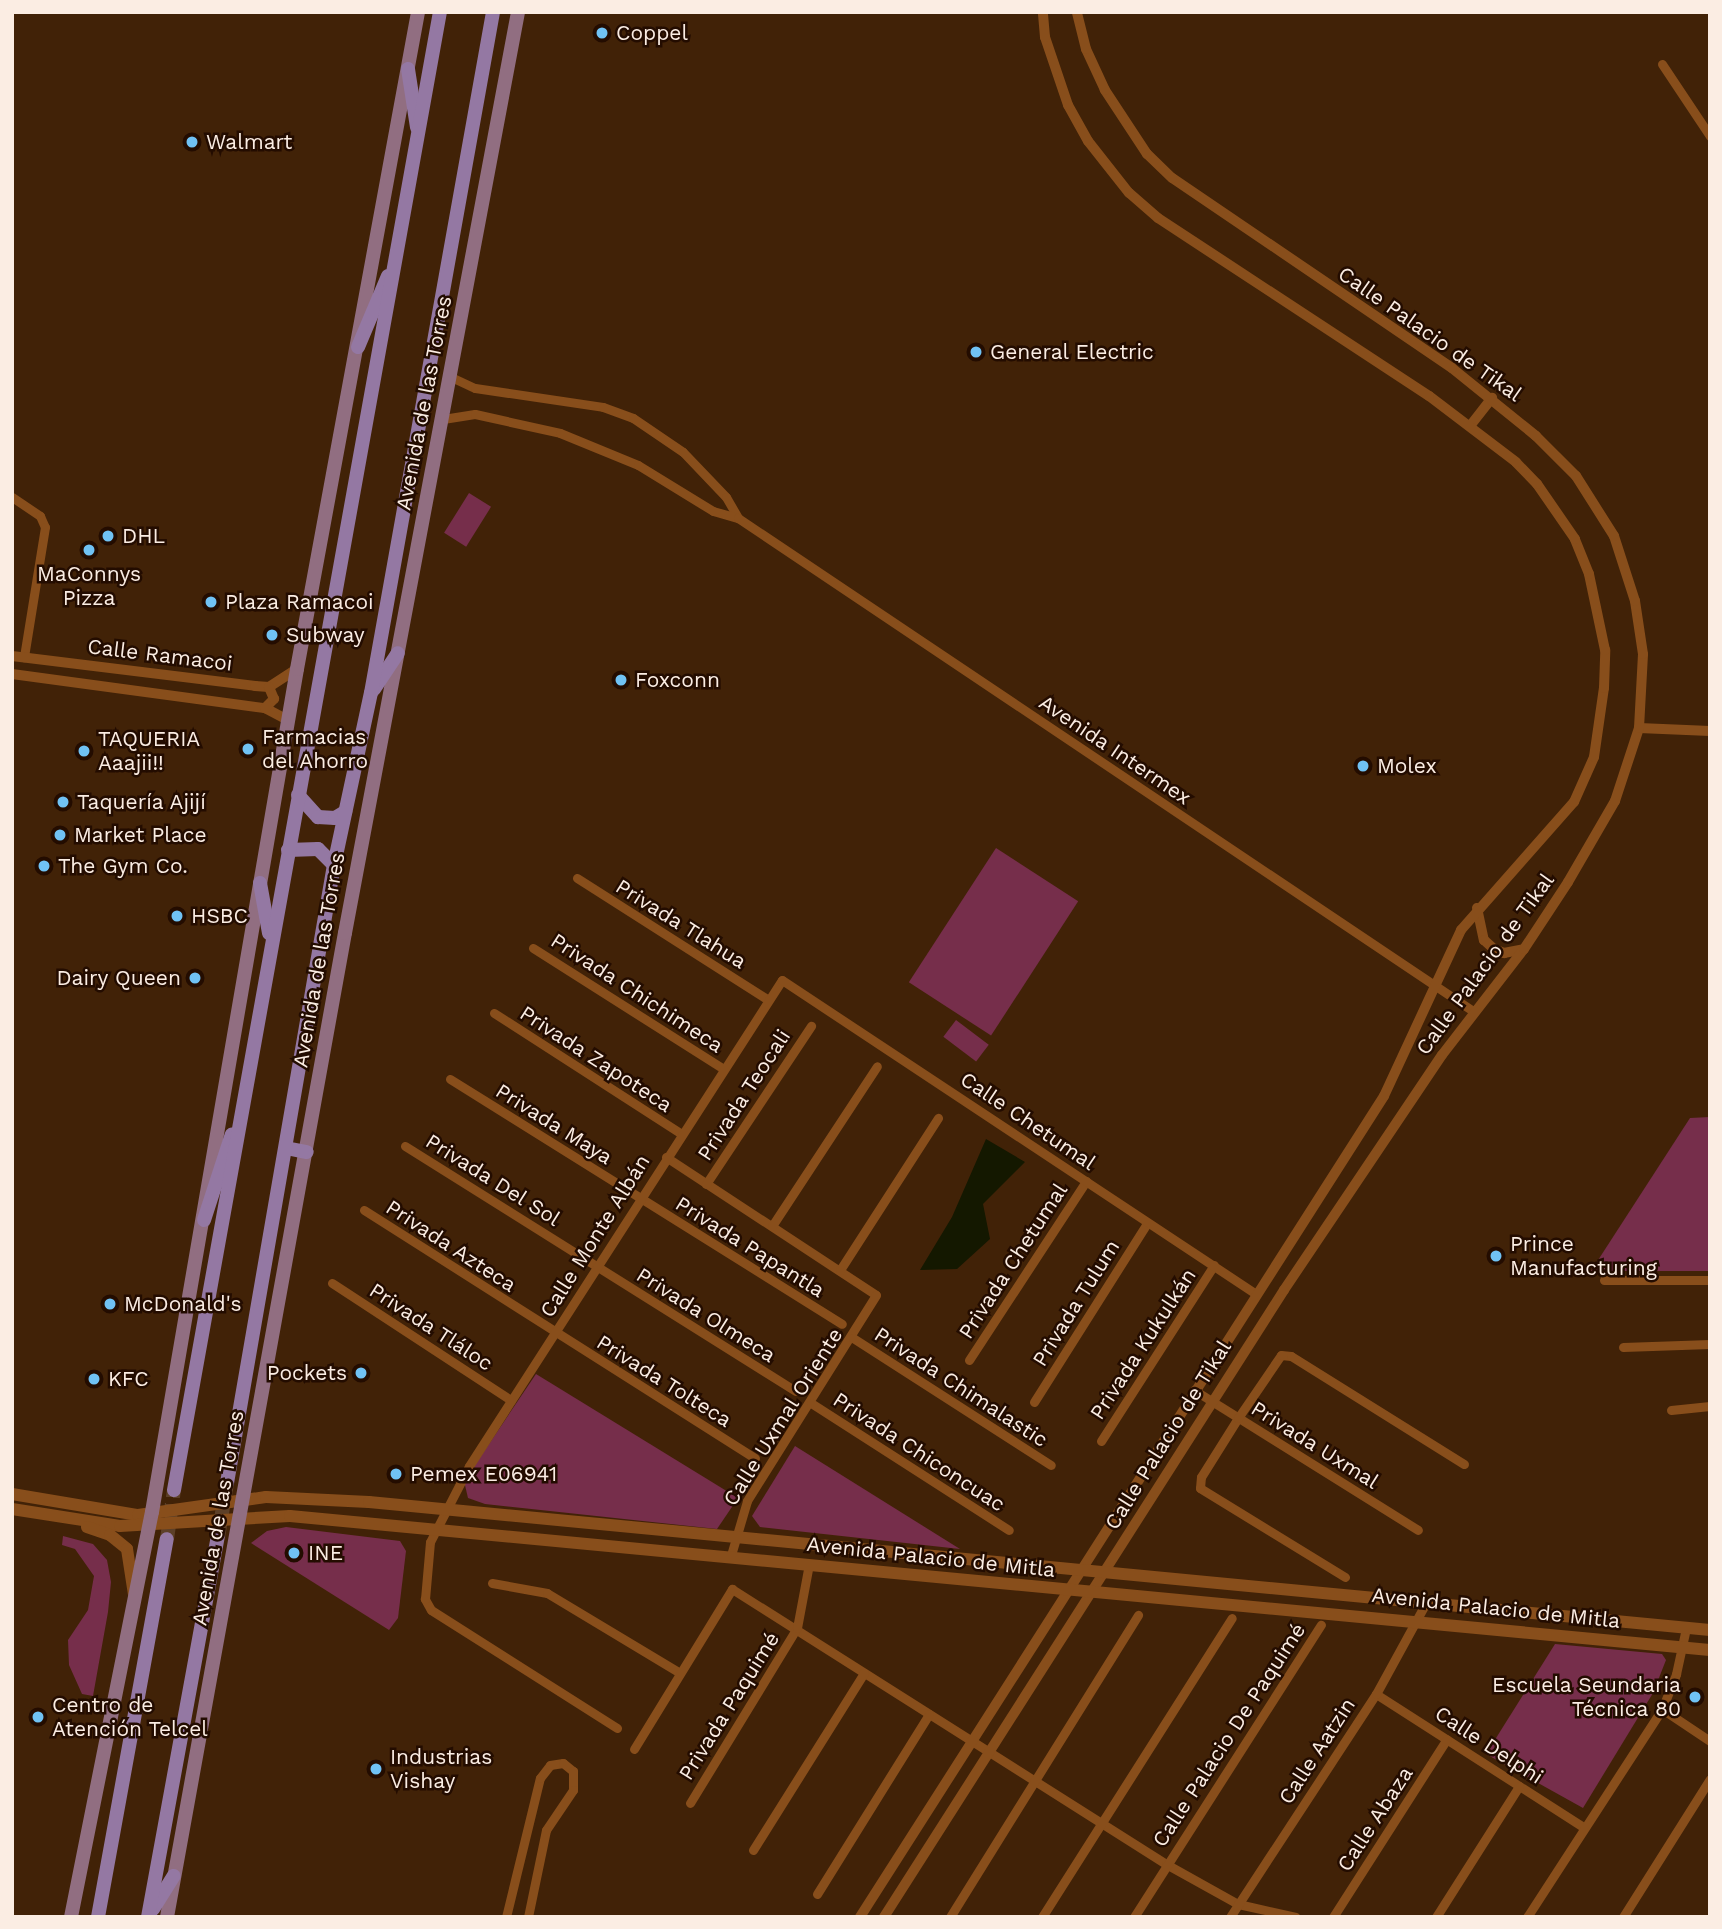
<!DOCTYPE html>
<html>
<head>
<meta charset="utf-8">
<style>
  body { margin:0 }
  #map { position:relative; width:1722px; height:1929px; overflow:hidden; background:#412207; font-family:"Work Sans",sans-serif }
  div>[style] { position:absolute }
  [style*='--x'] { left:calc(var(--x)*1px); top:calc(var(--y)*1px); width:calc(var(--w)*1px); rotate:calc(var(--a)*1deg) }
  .green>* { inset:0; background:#762e4b; transform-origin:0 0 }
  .water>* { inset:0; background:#141800 }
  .trunk-tunnel>* { height:14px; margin-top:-7px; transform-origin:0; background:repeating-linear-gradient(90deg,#5d4028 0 14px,transparent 0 21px) }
  .minor>* { height:9px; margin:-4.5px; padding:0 4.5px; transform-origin:4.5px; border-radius:4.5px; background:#884e1b }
  .tertiary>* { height:10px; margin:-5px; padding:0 5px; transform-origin:5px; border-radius:5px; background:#884e1b }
  .secondary>* { height:12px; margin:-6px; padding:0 6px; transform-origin:6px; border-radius:6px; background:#884e1b }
  .primary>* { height:14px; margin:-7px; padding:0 7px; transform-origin:7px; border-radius:7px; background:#916e81 }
  .trunk>* { height:14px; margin:-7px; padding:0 7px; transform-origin:7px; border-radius:7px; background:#9478a3 }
  .dots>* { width:19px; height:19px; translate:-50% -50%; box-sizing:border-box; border:4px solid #230c00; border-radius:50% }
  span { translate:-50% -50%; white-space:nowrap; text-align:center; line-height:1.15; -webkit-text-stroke:5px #230c00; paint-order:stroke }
  .poi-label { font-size:21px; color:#fbede3 }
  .left { translate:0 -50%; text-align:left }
  .right { translate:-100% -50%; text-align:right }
  .street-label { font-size:21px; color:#fbede3 }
  .frame { position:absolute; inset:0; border:14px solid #fbede3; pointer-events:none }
</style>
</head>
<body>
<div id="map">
  <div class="green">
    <i style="left:469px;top:493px;width:26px;height:47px;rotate:32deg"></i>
    <i style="left:996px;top:848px;width:98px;height:160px;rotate:33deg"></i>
    <i style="left:956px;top:1020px;width:41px;height:21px;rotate:37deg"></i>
    <i style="clip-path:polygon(1710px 1117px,1710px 1271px,1591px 1271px,1690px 1118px)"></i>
    <i style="clip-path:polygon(536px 1374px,738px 1498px,717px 1529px,485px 1504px,468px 1498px,464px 1481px)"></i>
    <i style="clip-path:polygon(795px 1446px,960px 1549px,760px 1527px,752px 1516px)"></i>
    <i style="clip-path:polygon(286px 1527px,400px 1541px,406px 1551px,398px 1618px,389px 1630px,251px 1543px,267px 1531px)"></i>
    <i style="clip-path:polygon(63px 1536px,93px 1544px,107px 1560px,111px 1582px,108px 1612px,93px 1696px,82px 1694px,69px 1665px,68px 1640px,88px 1610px,94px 1576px,75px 1549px,62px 1545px)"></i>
    <i style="clip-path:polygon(1555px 1644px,1662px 1654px,1666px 1660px,1653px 1693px,1583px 1808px,1486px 1754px)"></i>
  </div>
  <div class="water">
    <i style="clip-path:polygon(986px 1139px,1025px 1162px,983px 1204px,990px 1239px,957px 1269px,920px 1270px,952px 1217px)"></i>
  </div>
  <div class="trunk-tunnel">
    <i style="--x:218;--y:1537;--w:55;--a:-80.5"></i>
    <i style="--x:167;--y:1539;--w:49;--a:-81.9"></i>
  </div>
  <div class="minor">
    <i style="--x:1662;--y:64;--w:87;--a:56.3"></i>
    <i style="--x:451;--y:377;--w:26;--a:25"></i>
    <i style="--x:475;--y:388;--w:129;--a:8.4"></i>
    <i style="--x:603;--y:407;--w:32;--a:20"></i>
    <i style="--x:633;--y:418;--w:60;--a:34.2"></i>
    <i style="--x:683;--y:452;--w:62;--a:46.3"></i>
    <i style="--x:726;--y:497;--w:24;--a:60"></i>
    <i style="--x:443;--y:419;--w:32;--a:-9"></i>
    <i style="--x:475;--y:414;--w:87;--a:12.6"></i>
    <i style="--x:560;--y:433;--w:84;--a:22.3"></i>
    <i style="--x:638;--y:465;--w:88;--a:31.5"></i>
    <i style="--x:713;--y:511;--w:26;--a:16"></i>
    <i style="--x:738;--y:518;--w:885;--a:33.85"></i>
    <i style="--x:12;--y:497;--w:34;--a:34"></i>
    <i style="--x:40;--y:516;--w:12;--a:66"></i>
    <i style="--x:45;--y:527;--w:132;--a:99.2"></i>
    <i style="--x:577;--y:878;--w:225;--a:32.5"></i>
    <i style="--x:533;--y:948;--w:224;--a:32.4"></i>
    <i style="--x:494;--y:1013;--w:221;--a:32.8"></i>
    <i style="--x:450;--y:1079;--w:462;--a:32"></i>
    <i style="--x:405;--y:1146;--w:461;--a:32.1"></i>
    <i style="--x:666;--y:1157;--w:251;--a:33.3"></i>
    <i style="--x:876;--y:1295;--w:243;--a:122.1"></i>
    <i style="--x:747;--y:1501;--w:56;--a:106.5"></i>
    <i style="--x:706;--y:1184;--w:190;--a:-56.4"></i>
    <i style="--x:364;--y:1210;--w:463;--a:32.4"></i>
    <i style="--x:772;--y:1226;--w:191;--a:-56.7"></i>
    <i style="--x:840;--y:1270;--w:181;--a:-57.2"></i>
    <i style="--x:1604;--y:1280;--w:106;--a:0"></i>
    <i style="--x:332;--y:1283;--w:214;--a:33.2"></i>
    <i style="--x:853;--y:1338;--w:235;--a:32.7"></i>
    <i style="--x:1623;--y:1347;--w:87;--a:-2"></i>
    <i style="--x:969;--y:1360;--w:214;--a:-56.8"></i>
    <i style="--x:1194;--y:1390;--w:264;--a:32"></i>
    <i style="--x:1034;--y:1402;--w:212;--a:-57.7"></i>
    <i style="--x:811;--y:1403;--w:235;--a:32.7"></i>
    <i style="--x:1671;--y:1410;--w:39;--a:-6"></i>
    <i style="--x:1101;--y:1441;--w:209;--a:-57.3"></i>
    <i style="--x:1345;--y:1577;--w:170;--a:-148.5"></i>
    <i style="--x:1200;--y:1488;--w:11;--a:-85"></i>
    <i style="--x:1201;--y:1477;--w:70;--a:-57.9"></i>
    <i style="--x:1238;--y:1418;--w:76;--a:-55.7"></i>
    <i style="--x:1281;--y:1355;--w:10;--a:6"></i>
    <i style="--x:1291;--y:1356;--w:204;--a:32"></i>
    <i style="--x:492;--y:1583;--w:56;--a:10.3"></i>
    <i style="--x:547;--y:1593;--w:155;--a:31"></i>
    <i style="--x:1376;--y:1694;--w:246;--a:32.7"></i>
    <i style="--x:1662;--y:1709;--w:58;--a:33.7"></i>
    <i style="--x:617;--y:1728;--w:220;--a:-147.6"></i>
    <i style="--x:431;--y:1610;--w:13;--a:-119"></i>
    <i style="--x:425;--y:1599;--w:57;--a:-85"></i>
    <i style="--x:430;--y:1542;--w:85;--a:-62.8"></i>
    <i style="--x:469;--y:1466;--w:578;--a:-57.22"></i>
    <i style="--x:782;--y:980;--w:569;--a:33.52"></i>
    <i style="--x:634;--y:1749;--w:188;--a:-58.5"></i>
    <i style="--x:732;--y:1589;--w:514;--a:32.36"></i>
    <i style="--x:1166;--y:1864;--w:82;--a:29.1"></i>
    <i style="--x:1238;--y:1904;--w:59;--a:12.6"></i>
    <i style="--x:690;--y:1803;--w:205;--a:-58.6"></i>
    <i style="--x:797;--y:1628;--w:65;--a:-79.4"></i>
    <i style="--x:753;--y:1850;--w:209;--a:-57.9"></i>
    <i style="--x:817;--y:1894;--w:212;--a:-58.1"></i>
    <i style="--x:506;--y:1917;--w:143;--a:-76.3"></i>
    <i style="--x:540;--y:1778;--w:16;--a:-52"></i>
    <i style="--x:550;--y:1765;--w:13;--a:-9"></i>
    <i style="--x:563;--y:1763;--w:13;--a:39"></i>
    <i style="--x:573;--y:1771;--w:19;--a:90"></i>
    <i style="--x:573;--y:1790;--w:48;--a:124"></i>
    <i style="--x:546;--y:1830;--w:89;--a:101.7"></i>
    <i style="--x:950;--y:1917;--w:356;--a:-58.1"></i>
    <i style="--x:1042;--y:1917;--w:354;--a:-57.6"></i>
    <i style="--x:1134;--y:1917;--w:347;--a:-57.4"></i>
    <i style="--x:1230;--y:1917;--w:267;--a:-56.8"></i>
    <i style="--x:1376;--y:1694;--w:106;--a:-61.3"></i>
    <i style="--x:1333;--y:1917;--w:211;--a:-57.4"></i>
    <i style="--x:1436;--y:1917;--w:155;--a:-57.6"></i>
    <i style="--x:1527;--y:1917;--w:248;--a:-57"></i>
    <i style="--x:1662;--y:1709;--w:38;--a:-68"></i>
    <i style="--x:1676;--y:1674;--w:47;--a:-77.7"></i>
    <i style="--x:1623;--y:1917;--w:163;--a:-57.8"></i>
  </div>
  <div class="tertiary">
    <i style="--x:1470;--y:426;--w:36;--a:-52"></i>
    <i style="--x:12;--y:656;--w:245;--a:7"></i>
    <i style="--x:255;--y:686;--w:14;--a:4"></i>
    <i style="--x:269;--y:687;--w:33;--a:-33"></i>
    <i style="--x:12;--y:674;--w:255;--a:7.7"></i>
    <i style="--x:265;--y:708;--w:27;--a:28"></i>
    <i style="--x:265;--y:708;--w:13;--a:-45"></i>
    <i style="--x:274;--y:699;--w:13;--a:-113"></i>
    <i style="--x:1639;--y:728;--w:71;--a:2.4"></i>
    <i style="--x:1477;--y:908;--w:33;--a:78"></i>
    <i style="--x:1484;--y:940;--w:13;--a:42"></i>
    <i style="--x:1494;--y:949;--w:11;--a:22"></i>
    <i style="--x:1504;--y:953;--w:20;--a:-11"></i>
    <i style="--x:860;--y:1917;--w:974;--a:-57.45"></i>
    <i style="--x:1384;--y:1096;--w:183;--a:-65.1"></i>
    <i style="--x:1461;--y:930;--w:171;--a:-48.6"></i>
    <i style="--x:1574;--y:802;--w:49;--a:-66"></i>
    <i style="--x:1594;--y:757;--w:70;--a:-81.8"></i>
    <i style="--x:1604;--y:688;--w:38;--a:-88"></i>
    <i style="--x:1605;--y:650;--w:78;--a:-101.9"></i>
    <i style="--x:1589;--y:574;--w:38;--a:-112"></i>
    <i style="--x:1575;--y:539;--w:67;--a:-124.6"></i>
    <i style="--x:1537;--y:484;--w:30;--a:-134"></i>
    <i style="--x:1516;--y:462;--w:109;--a:-142.8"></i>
    <i style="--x:1429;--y:396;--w:324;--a:-146.7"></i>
    <i style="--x:1158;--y:218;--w:38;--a:-139"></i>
    <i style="--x:1129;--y:193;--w:66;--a:-128.3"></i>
    <i style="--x:1088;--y:141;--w:41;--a:-119.1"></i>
    <i style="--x:1068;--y:105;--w:72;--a:-108.7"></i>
    <i style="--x:1045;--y:37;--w:25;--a:-95"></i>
    <i style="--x:884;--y:1917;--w:744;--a:-57.46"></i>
    <i style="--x:1284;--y:1290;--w:283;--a:-56.1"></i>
    <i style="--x:1442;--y:1055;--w:134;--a:-52.3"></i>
    <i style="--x:1524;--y:949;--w:80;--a:-56.7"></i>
    <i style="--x:1568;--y:882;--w:94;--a:-59.9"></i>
    <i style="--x:1615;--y:801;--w:77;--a:-71.8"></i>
    <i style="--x:1639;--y:728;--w:74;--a:-86.9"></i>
    <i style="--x:1643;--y:654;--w:54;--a:-98.6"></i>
    <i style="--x:1635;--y:601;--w:68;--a:-107.9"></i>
    <i style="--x:1614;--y:536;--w:71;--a:-122.3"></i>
    <i style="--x:1576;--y:476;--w:57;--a:-135"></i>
    <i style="--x:1536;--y:436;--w:108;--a:-141"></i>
    <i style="--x:1452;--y:368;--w:338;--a:-145.8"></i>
    <i style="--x:1172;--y:178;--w:35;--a:-136"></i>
    <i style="--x:1147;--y:154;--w:77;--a:-123.3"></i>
    <i style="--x:1105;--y:90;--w:45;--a:-114.9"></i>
    <i style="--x:1086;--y:49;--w:38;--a:-104"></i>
  </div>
  <div class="secondary">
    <i style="--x:12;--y:1494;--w:128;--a:9.5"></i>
    <i style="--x:138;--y:1515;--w:129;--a:-8"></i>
    <i style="--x:266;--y:1497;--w:103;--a:2.8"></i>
    <i style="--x:369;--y:1502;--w:1347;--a:5.45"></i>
    <i style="--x:12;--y:1509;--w:109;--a:8.9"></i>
    <i style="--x:120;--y:1526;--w:170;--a:-3.4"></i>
    <i style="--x:290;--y:1516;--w:1426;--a:5.39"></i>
    <i style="--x:87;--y:1527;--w:24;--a:19"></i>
    <i style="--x:110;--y:1535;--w:22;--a:39"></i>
    <i style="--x:127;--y:1549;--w:47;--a:81.3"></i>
  </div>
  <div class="primary">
    <i style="--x:71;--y:1917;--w:413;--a:-78.7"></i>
    <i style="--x:152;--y:1512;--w:855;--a:-80.24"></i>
    <i style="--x:297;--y:669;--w:668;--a:-79.56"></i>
    <i style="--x:167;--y:1917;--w:1000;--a:-79.75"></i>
    <i style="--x:345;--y:933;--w:937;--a:-79.36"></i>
  </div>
  <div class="trunk">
    <i style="--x:408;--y:69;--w:59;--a:81.2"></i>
    <i style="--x:358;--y:347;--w:77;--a:-67.1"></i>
    <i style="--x:374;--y:689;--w:43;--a:-56.3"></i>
    <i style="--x:298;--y:795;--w:30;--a:48"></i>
    <i style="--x:318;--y:817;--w:17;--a:3"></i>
    <i style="--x:335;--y:818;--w:12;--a:-31"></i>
    <i style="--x:288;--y:850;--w:30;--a:-2"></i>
    <i style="--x:318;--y:849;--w:23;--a:45"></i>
    <i style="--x:260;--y:883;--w:51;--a:79.8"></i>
    <i style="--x:286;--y:1148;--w:21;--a:11"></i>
    <i style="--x:204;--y:1220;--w:90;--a:-72"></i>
    <i style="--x:227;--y:1483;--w:627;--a:-80.18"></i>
    <i style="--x:334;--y:865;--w:176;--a:-77.9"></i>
    <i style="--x:371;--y:693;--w:692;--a:-79.84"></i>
    <i style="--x:174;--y:1490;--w:1502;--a:-79.8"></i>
    <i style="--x:153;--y:1909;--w:39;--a:-58"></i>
    <i style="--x:98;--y:1917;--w:384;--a:-79.7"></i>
    <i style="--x:148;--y:1917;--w:386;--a:-79.6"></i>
  </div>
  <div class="dots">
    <i style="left:602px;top:33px;background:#70c2f4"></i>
    <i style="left:192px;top:142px;background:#70c2f4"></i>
    <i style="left:976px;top:352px;background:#70c2f4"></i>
    <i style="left:108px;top:536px;background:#70c2f4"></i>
    <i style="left:89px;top:550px;background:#70c2f4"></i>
    <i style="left:211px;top:602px;background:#70c2f4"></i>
    <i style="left:272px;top:635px;background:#70c2f4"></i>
    <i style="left:621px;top:680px;background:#70c2f4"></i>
    <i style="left:248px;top:749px;background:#70c2f4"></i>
    <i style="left:84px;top:751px;background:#70c2f4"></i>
    <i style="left:1363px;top:766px;background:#70c2f4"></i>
    <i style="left:63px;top:802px;background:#70c2f4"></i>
    <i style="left:60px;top:835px;background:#70c2f4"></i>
    <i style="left:44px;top:866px;background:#70c2f4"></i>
    <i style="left:177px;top:916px;background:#70c2f4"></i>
    <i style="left:195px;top:978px;background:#70c2f4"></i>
    <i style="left:1496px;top:1256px;background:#70c2f4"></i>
    <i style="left:110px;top:1304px;background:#70c2f4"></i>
    <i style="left:361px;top:1373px;background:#70c2f4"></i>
    <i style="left:94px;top:1379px;background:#70c2f4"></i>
    <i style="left:396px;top:1474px;background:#70c2f4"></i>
    <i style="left:294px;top:1553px;background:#70c2f4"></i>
    <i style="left:1695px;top:1697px;background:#70c2f4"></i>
    <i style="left:38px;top:1717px;background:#70c2f4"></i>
    <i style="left:376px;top:1769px;background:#70c2f4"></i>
  </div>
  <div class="poi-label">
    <span class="left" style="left:616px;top:33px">Coppel</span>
    <span class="left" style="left:206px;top:142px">Walmart</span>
    <span class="left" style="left:990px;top:352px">General Electric</span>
    <span class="left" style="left:122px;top:536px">DHL</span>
    <span style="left:89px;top:586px">MaConnys<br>Pizza</span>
    <span class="left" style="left:225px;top:602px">Plaza Ramacoi</span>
    <span class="left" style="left:286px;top:635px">Subway</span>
    <span class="left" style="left:635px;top:680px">Foxconn</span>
    <span class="left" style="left:262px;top:749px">Farmacias<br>del Ahorro</span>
    <span class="left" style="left:98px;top:751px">TAQUERIA<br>Aaajii!!</span>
    <span class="left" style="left:1377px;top:766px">Molex</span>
    <span class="left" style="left:77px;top:802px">Taquería Ajijí</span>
    <span class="left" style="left:74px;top:835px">Market Place</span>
    <span class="left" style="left:58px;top:866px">The Gym Co.</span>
    <span class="left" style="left:191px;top:916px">HSBC</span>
    <span class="right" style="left:181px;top:978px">Dairy Queen</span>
    <span class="left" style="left:1510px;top:1256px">Prince<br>Manufacturing</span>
    <span class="left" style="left:124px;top:1304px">McDonald's</span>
    <span class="right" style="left:347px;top:1373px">Pockets</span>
    <span class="left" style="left:108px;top:1379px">KFC</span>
    <span class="left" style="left:410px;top:1474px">Pemex E06941</span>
    <span class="left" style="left:308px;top:1553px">INE</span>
    <span class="right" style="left:1681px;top:1697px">Escuela Seundaria<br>Técnica 80</span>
    <span class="left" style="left:52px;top:1717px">Centro de<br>Atención Telcel</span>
    <span class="left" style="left:390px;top:1769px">Industrias<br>Vishay</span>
  </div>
  <div class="street-label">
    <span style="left:1430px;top:334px;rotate:35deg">Calle Palacio de Tikal</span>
    <span style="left:424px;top:403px;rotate:-79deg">Avenida de las Torres</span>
    <span style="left:160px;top:655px;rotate:7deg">Calle Ramacoi</span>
    <span style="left:1115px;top:750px;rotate:34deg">Avenida Intermex</span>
    <span style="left:681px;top:924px;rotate:32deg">Privada Tlahua</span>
    <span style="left:319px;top:960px;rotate:-80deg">Avenida de las Torres</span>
    <span style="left:1485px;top:964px;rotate:-54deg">Calle Palacio de Tikal</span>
    <span style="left:637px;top:993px;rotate:33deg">Privada Chichimeca</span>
    <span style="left:596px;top:1059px;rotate:33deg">Privada Zapoteca</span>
    <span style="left:744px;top:1095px;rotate:-57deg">Privada Teocali</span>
    <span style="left:1028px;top:1121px;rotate:34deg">Calle Chetumal</span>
    <span style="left:554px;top:1124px;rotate:32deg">Privada Maya</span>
    <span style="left:493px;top:1180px;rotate:32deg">Privada Del Sol</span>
    <span style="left:595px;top:1236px;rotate:-58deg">Calle Monte Albán</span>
    <span style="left:451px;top:1246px;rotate:33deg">Privada Azteca</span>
    <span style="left:750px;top:1247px;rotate:32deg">Privada Papantla</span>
    <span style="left:1013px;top:1261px;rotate:-57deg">Privada Chetumal</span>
    <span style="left:1076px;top:1303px;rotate:-58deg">Privada Tulum</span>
    <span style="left:706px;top:1315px;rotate:32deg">Privada Olmeca</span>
    <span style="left:431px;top:1327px;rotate:33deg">Privada Tláloc</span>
    <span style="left:1143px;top:1344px;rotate:-57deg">Privada Kukulkán</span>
    <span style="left:664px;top:1381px;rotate:32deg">Privada Tolteca</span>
    <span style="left:961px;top:1387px;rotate:33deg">Privada Chimalastic</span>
    <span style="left:783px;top:1417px;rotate:-58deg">Calle Uxmal Oriente</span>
    <span style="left:1168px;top:1435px;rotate:-58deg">Calle Palacio de Tikal</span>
    <span style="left:1315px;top:1445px;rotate:32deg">Privada Uxmal</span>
    <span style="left:919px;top:1452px;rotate:33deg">Privada Chiconcuac</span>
    <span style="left:218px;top:1518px;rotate:-80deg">Avenida de las Torres</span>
    <span style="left:931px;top:1557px;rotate:6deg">Avenida Palacio de Mitla</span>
    <span style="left:1496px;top:1608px;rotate:6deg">Avenida Palacio de Mitla</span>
    <span style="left:729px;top:1706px;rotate:-58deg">Privada Paquimé</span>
    <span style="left:1229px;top:1735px;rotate:-57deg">Calle Palacio De Paquimé</span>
    <span style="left:1489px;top:1745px;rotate:33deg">Calle Delphi</span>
    <span style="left:1317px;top:1751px;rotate:-57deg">Calle Aatzin</span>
    <span style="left:1375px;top:1819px;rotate:-57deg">Calle Abaza</span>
  </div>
  <div class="frame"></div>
</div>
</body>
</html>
